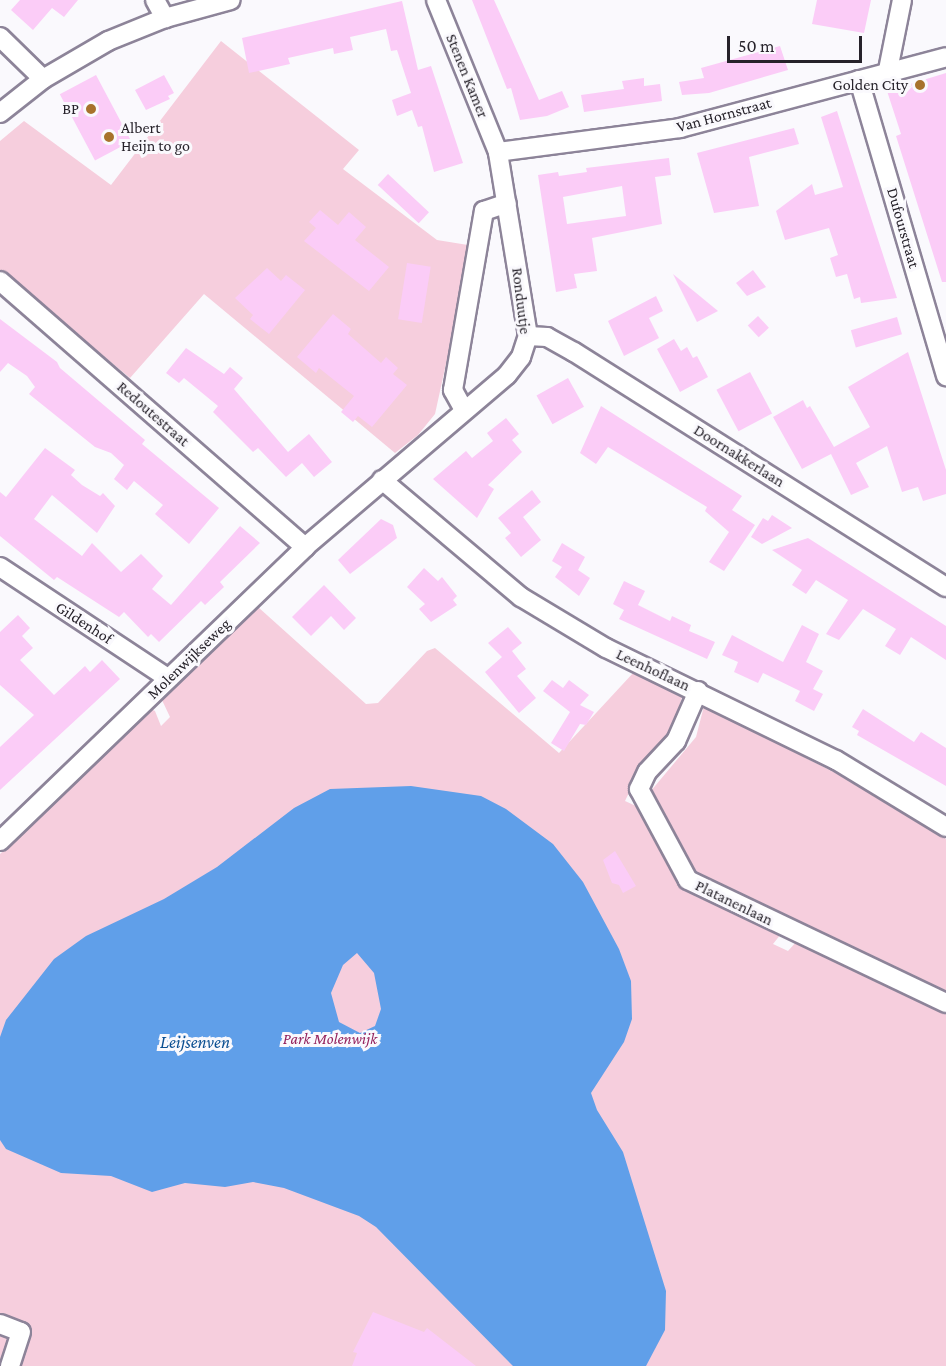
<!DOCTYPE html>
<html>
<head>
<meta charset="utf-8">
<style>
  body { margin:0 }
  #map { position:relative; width:946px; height:1366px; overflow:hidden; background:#faf9fd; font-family:"Crimson Pro",serif }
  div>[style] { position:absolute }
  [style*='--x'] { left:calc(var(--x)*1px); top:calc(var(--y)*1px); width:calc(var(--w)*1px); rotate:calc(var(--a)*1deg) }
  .green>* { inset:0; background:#f6cedd }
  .water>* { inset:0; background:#609fe9 }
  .building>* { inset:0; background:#fbccf7; transform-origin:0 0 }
  .roads { filter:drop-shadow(2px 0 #8d8499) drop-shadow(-2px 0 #8d8499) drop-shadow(0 2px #8d8499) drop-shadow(0 -2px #8d8499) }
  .minor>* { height:18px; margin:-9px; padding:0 9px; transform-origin:9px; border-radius:9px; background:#fff }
  .dots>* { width:16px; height:16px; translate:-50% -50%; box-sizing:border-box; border:3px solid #faf9fd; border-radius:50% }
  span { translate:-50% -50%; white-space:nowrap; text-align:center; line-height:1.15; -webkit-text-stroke:6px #faf9fd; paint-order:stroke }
  .street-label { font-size:16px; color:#26222a }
  .poi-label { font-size:16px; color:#26222a }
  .right { translate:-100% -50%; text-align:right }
  .left { translate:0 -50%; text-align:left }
  .park-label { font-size:16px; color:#94215c; font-style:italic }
  .water-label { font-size:18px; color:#0a4e91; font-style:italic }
  .scale { position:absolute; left:727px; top:36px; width:135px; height:27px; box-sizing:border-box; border:3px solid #26222a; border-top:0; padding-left:8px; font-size:18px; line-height:21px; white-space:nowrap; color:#26222a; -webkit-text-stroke:4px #faf9fd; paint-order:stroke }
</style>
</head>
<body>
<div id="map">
  <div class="green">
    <i style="clip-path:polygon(221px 41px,359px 150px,343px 169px,437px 240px,468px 245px,470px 254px,435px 414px,418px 435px,395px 453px,204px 294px,130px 378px,0 270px,0 141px,24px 121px,111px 185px)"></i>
    <i style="clip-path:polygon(258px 607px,366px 704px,378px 703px,427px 651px,435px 648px,559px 753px,634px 672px,682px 697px,670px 737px,641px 768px,625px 801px,636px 806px,678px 881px,695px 896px,781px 934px,773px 944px,788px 951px,797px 941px,946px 1010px,946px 1366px,0 1366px,0 854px,151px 709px,155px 711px,161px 726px,170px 717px,161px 698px)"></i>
    <i style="clip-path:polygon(704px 706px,863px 787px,946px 839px,946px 991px,693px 874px,650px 792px,696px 737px)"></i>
  </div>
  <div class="water">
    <i style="clip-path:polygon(evenodd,411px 786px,481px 796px,506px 809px,553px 844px,583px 882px,619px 949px,631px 981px,632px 1019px,624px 1042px,591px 1093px,597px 1110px,623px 1152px,666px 1291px,665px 1330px,646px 1366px,513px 1366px,376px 1227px,359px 1216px,284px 1188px,253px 1182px,225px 1187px,185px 1183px,152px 1192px,111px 1176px,61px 1173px,6px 1149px,0 1140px,0 1037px,6px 1020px,54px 959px,86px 936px,164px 899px,217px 867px,294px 808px,330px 789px,411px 786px,357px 953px,374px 973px,381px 1009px,375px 1026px,360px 1033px,339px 1022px,331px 993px,343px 965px,357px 953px)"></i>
  </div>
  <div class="building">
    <i style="clip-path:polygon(20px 0,78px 0,64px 17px,52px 8px,33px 30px,11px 10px)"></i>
    <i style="clip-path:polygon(472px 0,494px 0,539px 100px,562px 91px,569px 107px,547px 116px,520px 120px,511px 88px,507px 89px)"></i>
    <i style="clip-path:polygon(817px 0,871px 0,864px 33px,812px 24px)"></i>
    <i style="clip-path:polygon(402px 1px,418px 70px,431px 66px,463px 163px,434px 172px,422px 126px,418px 127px,412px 110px,397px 116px,392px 100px,411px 93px,397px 50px,391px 51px,386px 29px,350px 37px,353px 50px,334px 54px,333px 48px,288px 58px,290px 64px,249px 73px,242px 38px)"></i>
    <i style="clip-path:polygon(780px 46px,788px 70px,709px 93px,682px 95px,679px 82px,704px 78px,701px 68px)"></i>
    <i style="clip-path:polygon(946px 73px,946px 282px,942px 282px,896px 136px,901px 134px,887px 91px)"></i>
    <i style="left:96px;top:75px;width:75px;height:41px;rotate:62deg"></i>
    <i style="clip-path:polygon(164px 75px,174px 93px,168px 96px,170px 99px,146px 110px,135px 90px)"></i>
    <i style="clip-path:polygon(644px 78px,644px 86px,660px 84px,662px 101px,584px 112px,581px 95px,624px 89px,622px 81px)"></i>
    <i style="clip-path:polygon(837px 111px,861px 187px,897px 298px,861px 303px,860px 297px,854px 299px,847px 274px,836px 277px,830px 258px,838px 255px,829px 228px,785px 240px,776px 211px,812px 184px,815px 195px,843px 187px,821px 117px)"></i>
    <i style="clip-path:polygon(794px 128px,799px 144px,749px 157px,759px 206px,714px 213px,697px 153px)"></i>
    <i style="clip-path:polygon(evenodd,669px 158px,671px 175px,655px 177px,662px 224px,592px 238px,597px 271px,574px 274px,577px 288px,556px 292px,538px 175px,558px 172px,559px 176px,587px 172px,586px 168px,669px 158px,622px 186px,626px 216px,567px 224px,563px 197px,622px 186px)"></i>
    <i style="left:388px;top:174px;width:56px;height:15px;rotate:43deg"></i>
    <i style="clip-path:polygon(320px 210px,338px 225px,349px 212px,366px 227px,355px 240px,389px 267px,369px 291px,304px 241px,316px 228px,309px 222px)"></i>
    <i style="left:407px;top:263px;width:24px;height:57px;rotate:9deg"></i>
    <i style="clip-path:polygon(267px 268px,281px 281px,286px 275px,305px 290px,269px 334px,250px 319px,253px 315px,235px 298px)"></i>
    <i style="clip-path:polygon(753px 270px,766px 287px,747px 296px,736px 283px)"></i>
    <i style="clip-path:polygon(673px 274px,718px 311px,697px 322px)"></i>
    <i style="clip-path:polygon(656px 296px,663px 311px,649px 318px,659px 338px,624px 356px,608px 321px)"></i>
    <i style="clip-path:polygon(333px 314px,351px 329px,348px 334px,381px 363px,386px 357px,398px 368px,393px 374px,407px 385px,372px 427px,358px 416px,353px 422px,341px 412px,354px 396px,319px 368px,316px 373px,297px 357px)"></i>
    <i style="left:758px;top:316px;width:16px;height:14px;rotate:47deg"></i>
    <i style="left:897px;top:317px;width:18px;height:48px;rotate:74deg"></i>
    <i style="clip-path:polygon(0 319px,57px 362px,60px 368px,145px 440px,142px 444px,219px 508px,189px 544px,155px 514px,163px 505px,134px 481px,127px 490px,114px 479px,124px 465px,111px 453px,95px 447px,29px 394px,35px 387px,27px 376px,8px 363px,0 372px)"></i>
    <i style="clip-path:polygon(674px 339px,681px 351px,687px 347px,693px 358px,697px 356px,708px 377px,680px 392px,657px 349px)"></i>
    <i style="clip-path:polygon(186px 348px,224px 374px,230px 367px,243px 378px,234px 389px,288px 452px,309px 434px,332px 462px,314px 477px,302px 463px,286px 477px,258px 448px,253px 452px,213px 412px,218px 406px,184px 378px,179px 383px,166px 373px)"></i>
    <i style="clip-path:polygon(908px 352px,946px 470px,946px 494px,923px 501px,918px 487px,902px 492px,887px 446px,856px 463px,869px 487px,851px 495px,831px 454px,802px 469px,773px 417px,803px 400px,807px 408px,810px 406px,834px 447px,870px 427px,848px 387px)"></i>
    <i style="left:750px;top:372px;width:47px;height:38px;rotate:62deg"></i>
    <i style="left:568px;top:378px;width:33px;height:36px;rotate:61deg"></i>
    <i style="clip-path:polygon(601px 406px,742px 496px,732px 510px,755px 525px,724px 571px,709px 562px,729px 532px,705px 511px,707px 507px,608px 447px,596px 464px,580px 453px)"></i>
    <i style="clip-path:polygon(506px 418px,519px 434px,512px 440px,522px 452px,488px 485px,494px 489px,477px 518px,433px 479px,466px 451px,472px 458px,493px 441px,487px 433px)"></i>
    <i style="clip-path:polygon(45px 448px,75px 470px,71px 475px,82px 485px,100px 496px,103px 493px,115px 506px,97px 533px,52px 495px,34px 519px,82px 556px,92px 543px,121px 572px,141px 554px,163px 576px,152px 589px,171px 605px,240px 526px,260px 543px,220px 582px,224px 587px,205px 605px,201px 601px,159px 642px,151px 634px,148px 637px,124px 612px,119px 617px,57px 577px,54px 580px,0 536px,0 492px,6px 497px)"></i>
    <i style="clip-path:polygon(532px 490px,541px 502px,523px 517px,541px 540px,521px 557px,505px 538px,511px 533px,498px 518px)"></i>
    <i style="clip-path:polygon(772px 515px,792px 528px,762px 544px,751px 537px,763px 518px,768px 521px)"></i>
    <i style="clip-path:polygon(381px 519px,393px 525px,397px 538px,350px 574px,338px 560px)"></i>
    <i style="clip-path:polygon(808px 538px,946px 626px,946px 660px,911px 637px,900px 655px,885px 646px,896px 629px,863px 609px,839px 640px,826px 634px,848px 600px,816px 580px,806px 594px,792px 585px,802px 570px,772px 550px)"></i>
    <i style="clip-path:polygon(562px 543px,585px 557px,578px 570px,590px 578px,579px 596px,555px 577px,562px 567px,552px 561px)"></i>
    <i style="clip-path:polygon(424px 568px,438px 581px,442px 577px,457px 596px,453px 600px,457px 605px,431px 622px,419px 609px,425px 604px,407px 587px)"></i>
    <i style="clip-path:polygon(624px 581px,645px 591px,638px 605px,670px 621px,672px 616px,691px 625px,689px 631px,715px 642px,707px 659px,619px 619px,624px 610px,613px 604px)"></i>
    <i style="clip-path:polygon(324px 585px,356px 618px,344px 630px,331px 616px,311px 636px,292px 617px)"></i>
    <i style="clip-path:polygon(18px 615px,30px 628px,22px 636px,33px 648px,20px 660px,54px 695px,85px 666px,90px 672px,102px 660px,120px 679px,0 790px,0 747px,34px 715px,0 685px,0 632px)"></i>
    <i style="clip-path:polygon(802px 625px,819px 634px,806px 662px,823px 671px,813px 689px,823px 694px,814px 711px,795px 701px,800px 691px,763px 673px,758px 683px,734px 672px,738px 662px,722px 655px,732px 635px,783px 662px)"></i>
    <i style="clip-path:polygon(508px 627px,522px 643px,512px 651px,526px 669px,517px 676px,536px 698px,519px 713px,485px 672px,502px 657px,488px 643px)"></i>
    <i style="clip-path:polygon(552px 680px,563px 688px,569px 680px,589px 695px,580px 705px,594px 712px,586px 725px,580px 724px,564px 751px,551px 743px,570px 712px,543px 691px)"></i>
    <i style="clip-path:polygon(863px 709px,914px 742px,921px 732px,946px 748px,946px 786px,857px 735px,859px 731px,852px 727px)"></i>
    <i style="clip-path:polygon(615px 851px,636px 886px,623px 893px,619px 885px,612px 883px,603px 860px)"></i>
    <i style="clip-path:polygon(373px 1312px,424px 1332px,427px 1328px,476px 1366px,352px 1366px,357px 1353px,353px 1352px)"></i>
  </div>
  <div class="roads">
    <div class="minor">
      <i style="--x:155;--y:0;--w:21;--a:61"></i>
      <i style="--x:0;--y:37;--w:60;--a:44.3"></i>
      <i style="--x:888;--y:70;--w:71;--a:-78.7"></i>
      <i style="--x:859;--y:80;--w:309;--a:73.6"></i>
      <i style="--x:0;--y:113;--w:55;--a:-38.3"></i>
      <i style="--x:43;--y:79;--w:75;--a:-30.3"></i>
      <i style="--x:108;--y:41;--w:61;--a:-22"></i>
      <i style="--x:165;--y:18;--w:68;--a:-15.3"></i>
      <i style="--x:498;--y:152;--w:184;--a:-7.5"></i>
      <i style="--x:680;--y:128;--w:275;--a:-14.9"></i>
      <i style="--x:0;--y:281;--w:405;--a:41.1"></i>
      <i style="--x:528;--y:336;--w:19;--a:3"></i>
      <i style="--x:547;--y:337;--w:31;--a:29"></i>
      <i style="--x:574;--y:352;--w:440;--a:32.3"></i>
      <i style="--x:464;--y:410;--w:23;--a:-119"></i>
      <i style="--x:453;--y:390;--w:182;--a:-80.2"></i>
      <i style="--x:484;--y:211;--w:24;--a:-19"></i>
      <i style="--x:382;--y:480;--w:182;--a:40.1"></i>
      <i style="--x:521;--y:597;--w:99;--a:31"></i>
      <i style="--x:606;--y:648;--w:256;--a:26"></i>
      <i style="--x:836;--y:760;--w:129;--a:31.3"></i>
      <i style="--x:0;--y:567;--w:201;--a:33.5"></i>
      <i style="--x:698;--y:691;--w:55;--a:113.7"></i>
      <i style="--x:676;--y:741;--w:42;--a:133.1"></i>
      <i style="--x:647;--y:772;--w:19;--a:115"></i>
      <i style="--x:639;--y:789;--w:103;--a:61.7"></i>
      <i style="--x:688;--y:880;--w:286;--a:25.5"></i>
      <i style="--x:0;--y:841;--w:424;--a:-43.9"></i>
      <i style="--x:305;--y:547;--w:265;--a:-40.4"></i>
      <i style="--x:507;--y:375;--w:23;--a:-52"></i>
      <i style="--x:521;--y:357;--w:22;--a:-72"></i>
      <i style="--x:528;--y:336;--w:186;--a:-99.3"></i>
      <i style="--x:498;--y:152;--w:164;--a:-112.2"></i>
      <i style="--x:0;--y:1324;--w:22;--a:21"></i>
      <i style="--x:21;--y:1332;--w:36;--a:108"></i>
    </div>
  </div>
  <div class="dots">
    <i style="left:920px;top:85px;background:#a8722c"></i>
    <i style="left:91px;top:109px;background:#a8722c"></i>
    <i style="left:109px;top:137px;background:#a8722c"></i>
  </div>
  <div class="street-label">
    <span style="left:467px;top:76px;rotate:68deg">Stenen Kamer</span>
    <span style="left:724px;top:115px;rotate:-15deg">Van Hornstraat</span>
    <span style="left:903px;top:228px;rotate:74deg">Dufourstraat</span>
    <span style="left:521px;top:301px;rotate:83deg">Ronduutje</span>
    <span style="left:153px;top:414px;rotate:41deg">Redoutestraat</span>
    <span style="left:739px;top:456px;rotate:32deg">Doornakkerlaan</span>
    <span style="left:84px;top:623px;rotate:33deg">Gildenhof</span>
    <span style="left:189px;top:659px;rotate:-44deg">Molenwijkseweg</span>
    <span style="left:653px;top:670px;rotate:25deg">Leenhoflaan</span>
    <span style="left:734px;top:903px;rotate:26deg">Platanenlaan</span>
  </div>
  <div class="poi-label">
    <span class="right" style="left:908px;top:85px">Golden City</span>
    <span class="right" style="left:79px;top:109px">BP</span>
    <span class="left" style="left:121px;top:137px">Albert<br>Heijn to go</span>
  </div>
  <div class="park-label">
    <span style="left:330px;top:1039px">Park Molenwijk</span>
  </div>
  <div class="water-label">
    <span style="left:195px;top:1042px">Leijsenven</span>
  </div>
  <div class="scale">50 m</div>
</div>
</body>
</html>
